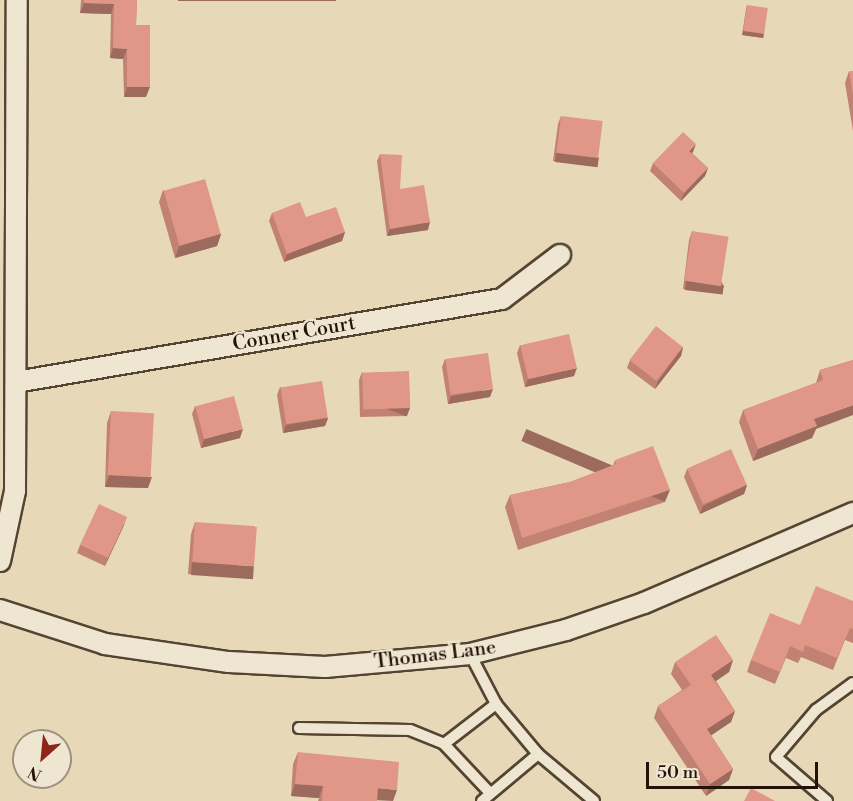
<!DOCTYPE html>
<html>
<head>
<meta charset="utf-8">
<style>
  body { margin:0 }
  #map { position:relative; width:853px; height:801px; overflow:hidden; background:#e7d9b8; font-family:"Libre Bodoni",serif }
  div>[style] { position:absolute }
  [style*='--x'] { left:calc(var(--x)*1px); top:calc(var(--y)*1px); width:calc(var(--w)*1px); rotate:calc(var(--a)*1deg) }
  .roads { filter:drop-shadow(2px 0 #554432) drop-shadow(-2px 0 #554432) drop-shadow(0 2px #554432) drop-shadow(0 -2px #554432) }
  .lane>* { height:10px; margin:-5px; padding:0 5px; transform-origin:5px; border-radius:5px; background:#efe6d1 }
  .street>* { height:20px; margin:-10px; padding:0 10px; transform-origin:10px; border-radius:10px; background:#efe6d1 }
  .wall>* { inset:0; background:#c18274 }
  .shaded-wall>* { inset:0; background:#9d6a5e; transform-origin:0 0 }
  .building>* { inset:0; background:#e09787; transform-origin:0 0 }
  span { translate:-50% -50%; white-space:nowrap; text-align:center; line-height:1.15; -webkit-text-stroke:4.5px #efe6d1; paint-order:stroke }
  .street-label { font-size:20px; color:#241206 }
  .north { position:absolute; left:12px; top:729px; width:60px; height:60px; box-sizing:border-box; background:#efe6d1; border:2px solid #9e9180; border-radius:50%; rotate:207deg; font-size:16px; font-weight:700; line-height:24px; text-align:center; color:#241206 }
  .north::after { content:''; display:block; margin:auto; width:21px; height:27px; background:#8f2418; clip-path:polygon(50% 0,100% 100%,50% 72%,0 100%) }
  .scale { position:absolute; left:646px; top:762px; width:172px; height:27px; box-sizing:border-box; border:3px solid #241206; border-top:0; padding-left:8px; font-size:18px; line-height:21px; white-space:nowrap; color:#241206; -webkit-text-stroke:4px #efe6d1; paint-order:stroke }
</style>
</head>
<body>
<div id="map">
  <div class="roads">
    <div class="lane">
      <i style="--x:470;--y:654;--w:56;--a:62.5"></i>
      <i style="--x:496;--y:704;--w:65;--a:50"></i>
      <i style="--x:538;--y:754;--w:73;--a:40"></i>
      <i style="--x:299;--y:728;--w:111;--a:1"></i>
      <i style="--x:410;--y:730;--w:37;--a:22"></i>
      <i style="--x:444;--y:744;--w:67;--a:46.8"></i>
      <i style="--x:444;--y:744;--w:66;--a:-37.6"></i>
      <i style="--x:482;--y:801;--w:73;--a:-40"></i>
      <i style="--x:827;--y:801;--w:67;--a:-139.2"></i>
      <i style="--x:776;--y:757;--w:62;--a:-49.6"></i>
      <i style="--x:816;--y:710;--w:46;--a:-36.1"></i>
    </div>
    <div class="street">
      <i style="--x:16;--y:382;--w:493;--a:-9.7"></i>
      <i style="--x:502;--y:299;--w:73;--a:-37.2"></i>
      <i style="--x:0;--y:561;--w:72;--a:-77.9"></i>
      <i style="--x:15;--y:491;--w:491;--a:-89.8"></i>
      <i style="--x:0;--y:610;--w:110;--a:17.9"></i>
      <i style="--x:105;--y:644;--w:125;--a:8.3"></i>
      <i style="--x:229;--y:662;--w:96;--a:3"></i>
      <i style="--x:325;--y:667;--w:146;--a:-5.1"></i>
      <i style="--x:470;--y:654;--w:99;--a:-14"></i>
      <i style="--x:566;--y:630;--w:83;--a:-19.1"></i>
      <i style="--x:644;--y:603;--w:228;--a:-23.3"></i>
    </div>
  </div>
  <div class="wall">
    <i style="clip-path:polygon(81px 0,137px 0,136px 25px,146px 97px,124px 97px,123px 59px,110px 58px,111px 14px,80px 13px)"></i>
    <i style="clip-path:polygon(747px 5px,764px 34px,763px 38px,742px 35px,746px 9px)"></i>
    <i style="clip-path:polygon(849px 71px,853px 71px,853px 131px,845px 83px)"></i>
    <i style="clip-path:polygon(561px 116px,599px 158px,596px 166px,553px 161px,558px 124px)"></i>
    <i style="clip-path:polygon(693px 152px,692px 153px,708px 168px,705px 176px,681px 201px,650px 171px,653px 163px)"></i>
    <i style="clip-path:polygon(380px 154px,400px 189px,428px 230px,387px 236px,377px 161px)"></i>
    <i style="clip-path:polygon(163px 190px,221px 234px,217px 246px,175px 258px,159px 202px)"></i>
    <i style="clip-path:polygon(272px 213px,306px 217px,345px 232px,342px 241px,284px 262px,269px 221px)"></i>
    <i style="clip-path:polygon(692px 231px,724px 286px,721px 294px,683px 289px,689px 240px)"></i>
    <i style="clip-path:polygon(520px 345px,574px 376px,525px 387px,517px 353px)"></i>
    <i style="clip-path:polygon(683px 347px,681px 356px,655px 389px,627px 368px,630px 360px)"></i>
    <i style="clip-path:polygon(445px 359px,490px 397px,448px 404px,442px 367px)"></i>
    <i style="clip-path:polygon(853px 360px,816px 429px,812px 438px,753px 461px,739px 422px,743px 410px,816px 383px,820px 370px)"></i>
    <i style="clip-path:polygon(362px 372px,407px 416px,360px 417px,359px 380px)"></i>
    <i style="clip-path:polygon(280px 387px,328px 418px,325px 426px,283px 433px,277px 395px)"></i>
    <i style="clip-path:polygon(195px 406px,240px 438px,201px 448px,192px 414px)"></i>
    <i style="clip-path:polygon(111px 411px,148px 488px,105px 487px,107px 423px)"></i>
    <i style="clip-path:polygon(615px 460px,665px 502px,518px 550px,505px 507px,510px 495px,570px 482px,613px 466px)"></i>
    <i style="clip-path:polygon(687px 469px,747px 485px,744px 494px,700px 514px,684px 477px)"></i>
    <i style="clip-path:polygon(195px 522px,249px 578px,188px 574px,191px 534px)"></i>
    <i style="clip-path:polygon(124px 525px,105px 566px,77px 553px,80px 545px)"></i>
    <i style="clip-path:polygon(853px 601px,853px 643px,845px 640px,833px 670px,801px 657px,798px 663px,786px 658px,775px 684px,747px 672px,751px 660px,800px 625px)"></i>
    <i style="clip-path:polygon(733px 660px,729px 672px,716px 681px,735px 711px,731px 722px,711px 735px,733px 769px,729px 780px,706px 796px,654px 718px,658px 706px,682px 690px,671px 674px,675px 662px)"></i>
    <i style="clip-path:polygon(298px 752px,377px 801px,318px 801px,319px 798px,291px 796px,293px 764px)"></i>
  </div>
  <div class="shaded-wall">
    <i style="left:178px;top:0;width:158px;height:1px"></i>
    <i style="clip-path:polygon(84px 3px,114px 4px,111px 14px,80px 13px)"></i>
    <i style="left:743px;top:31px;width:21px;height:4px;rotate:8deg"></i>
    <i style="clip-path:polygon(113px 48px,127px 49px,123px 59px,110px 58px)"></i>
    <i style="clip-path:polygon(127px 87px,150px 87px,146px 97px,124px 97px)"></i>
    <i style="clip-path:polygon(696px 144px,693px 152px,686px 159px,689px 151px)"></i>
    <i style="left:556px;top:153px;width:43px;height:9px;rotate:7deg"></i>
    <i style="clip-path:polygon(708px 168px,705px 176px,681px 201px,684px 193px)"></i>
    <i style="clip-path:polygon(430px 222px,428px 230px,387px 236px,390px 229px)"></i>
    <i style="clip-path:polygon(345px 232px,342px 241px,284px 262px,287px 254px)"></i>
    <i style="clip-path:polygon(221px 234px,217px 246px,175px 258px,179px 246px)"></i>
    <i style="left:686px;top:281px;width:38px;height:9px;rotate:7deg"></i>
    <i style="clip-path:polygon(683px 347px,681px 356px,655px 389px,658px 381px)"></i>
    <i style="clip-path:polygon(577px 368px,574px 376px,525px 387px,528px 379px)"></i>
    <i style="clip-path:polygon(493px 389px,490px 397px,448px 404px,451px 396px)"></i>
    <i style="clip-path:polygon(853px 405px,853px 415px,816px 429px,812px 438px,753px 461px,758px 449px,814px 419px)"></i>
    <i style="left:410px;top:408px;width:9px;height:47px;rotate:111deg"></i>
    <i style="clip-path:polygon(328px 418px,325px 426px,283px 433px,286px 425px)"></i>
    <i style="clip-path:polygon(243px 429px,240px 438px,201px 448px,204px 439px)"></i>
    <i style="clip-path:polygon(109px 475px,152px 477px,148px 488px,105px 487px)"></i>
    <i style="clip-path:polygon(747px 485px,744px 494px,700px 514px,703px 506px)"></i>
    <i style="left:670px;top:490px;width:13px;height:156px;rotate:113deg"></i>
    <i style="clip-path:polygon(127px 517px,124px 525px,105px 566px,108px 558px)"></i>
    <i style="left:192px;top:562px;width:62px;height:13px;rotate:4deg"></i>
    <i style="clip-path:polygon(733px 660px,729px 672px,707px 687px,711px 675px)"></i>
    <i style="clip-path:polygon(735px 711px,731px 722px,703px 741px,707px 729px)"></i>
    <i style="clip-path:polygon(733px 769px,729px 780px,706px 796px,710px 784px)"></i>
    <i style="clip-path:polygon(295px 784px,323px 786px,319px 798px,291px 796px)"></i>
    <i style="clip-path:polygon(378px 788px,397px 790px,393px 801px,373px 800px)"></i>
  </div>
  <div class="building">
    <i style="clip-path:polygon(84px 0,137px 0,136px 25px,150px 25px,150px 87px,127px 87px,127px 49px,113px 48px,114px 4px,84px 3px)"></i>
    <i style="left:747px;top:5px;width:21px;height:26px;rotate:8deg"></i>
    <i style="clip-path:polygon(849px 71px,853px 71px,853px 95px)"></i>
    <i style="left:561px;top:116px;width:42px;height:37px;rotate:7deg"></i>
    <i style="clip-path:polygon(683px 132px,696px 144px,689px 151px,708px 168px,684px 193px,653px 163px)"></i>
    <i style="clip-path:polygon(380px 154px,402px 155px,400px 189px,424px 185px,430px 222px,390px 229px)"></i>
    <i style="left:205px;top:179px;width:57px;height:43px;rotate:74deg"></i>
    <i style="clip-path:polygon(300px 202px,306px 217px,336px 207px,345px 232px,287px 254px,272px 213px)"></i>
    <i style="left:692px;top:231px;width:37px;height:50px;rotate:9deg"></i>
    <i style="left:656px;top:326px;width:34px;height:43px;rotate:38deg"></i>
    <i style="left:569px;top:334px;width:35px;height:50px;rotate:77deg"></i>
    <i style="left:488px;top:353px;width:36px;height:43px;rotate:82deg"></i>
    <i style="clip-path:polygon(853px 360px,853px 405px,814px 419px,817px 426px,758px 449px,743px 410px,823px 380px,820px 370px)"></i>
    <i style="left:409px;top:371px;width:37px;height:47px;rotate:88deg"></i>
    <i style="left:322px;top:381px;width:37px;height:42px;rotate:81deg"></i>
    <i style="left:234px;top:396px;width:34px;height:40px;rotate:75deg"></i>
    <i style="left:111px;top:411px;width:43px;height:64px;rotate:3deg"></i>
    <i style="clip-path:polygon(653px 446px,670px 490px,522px 538px,510px 495px,570px 482px,616px 464px,615px 460px)"></i>
    <i style="left:731px;top:449px;width:39px;height:48px;rotate:66deg"></i>
    <i style="left:99px;top:504px;width:31px;height:45px;rotate:25deg"></i>
    <i style="left:195px;top:522px;width:62px;height:40px;rotate:4deg"></i>
    <i style="clip-path:polygon(816px 586px,853px 601px,853px 629px,850px 628px,837px 658px,805px 645px,803px 652px,790px 646px,780px 672px,751px 660px,770px 613px,800px 625px)"></i>
    <i style="clip-path:polygon(716px 635px,733px 660px,711px 675px,735px 711px,707px 729px,733px 769px,710px 784px,658px 706px,691px 685px,675px 662px)"></i>
    <i style="clip-path:polygon(298px 752px,399px 762px,397px 790px,378px 788px,377px 801px,322px 801px,323px 786px,295px 784px)"></i>
    <i style="clip-path:polygon(751px 788px,775px 801px,744px 801px)"></i>
  </div>
  <div class="street-label">
    <span style="left:294px;top:334px;rotate:-10deg">Conner Court</span>
    <span style="left:435px;top:655px;rotate:-7deg">Thomas Lane</span>
  </div>
  <div class="north">N</div>
  <div class="scale">50 m</div>
</div>
</body>
</html>
